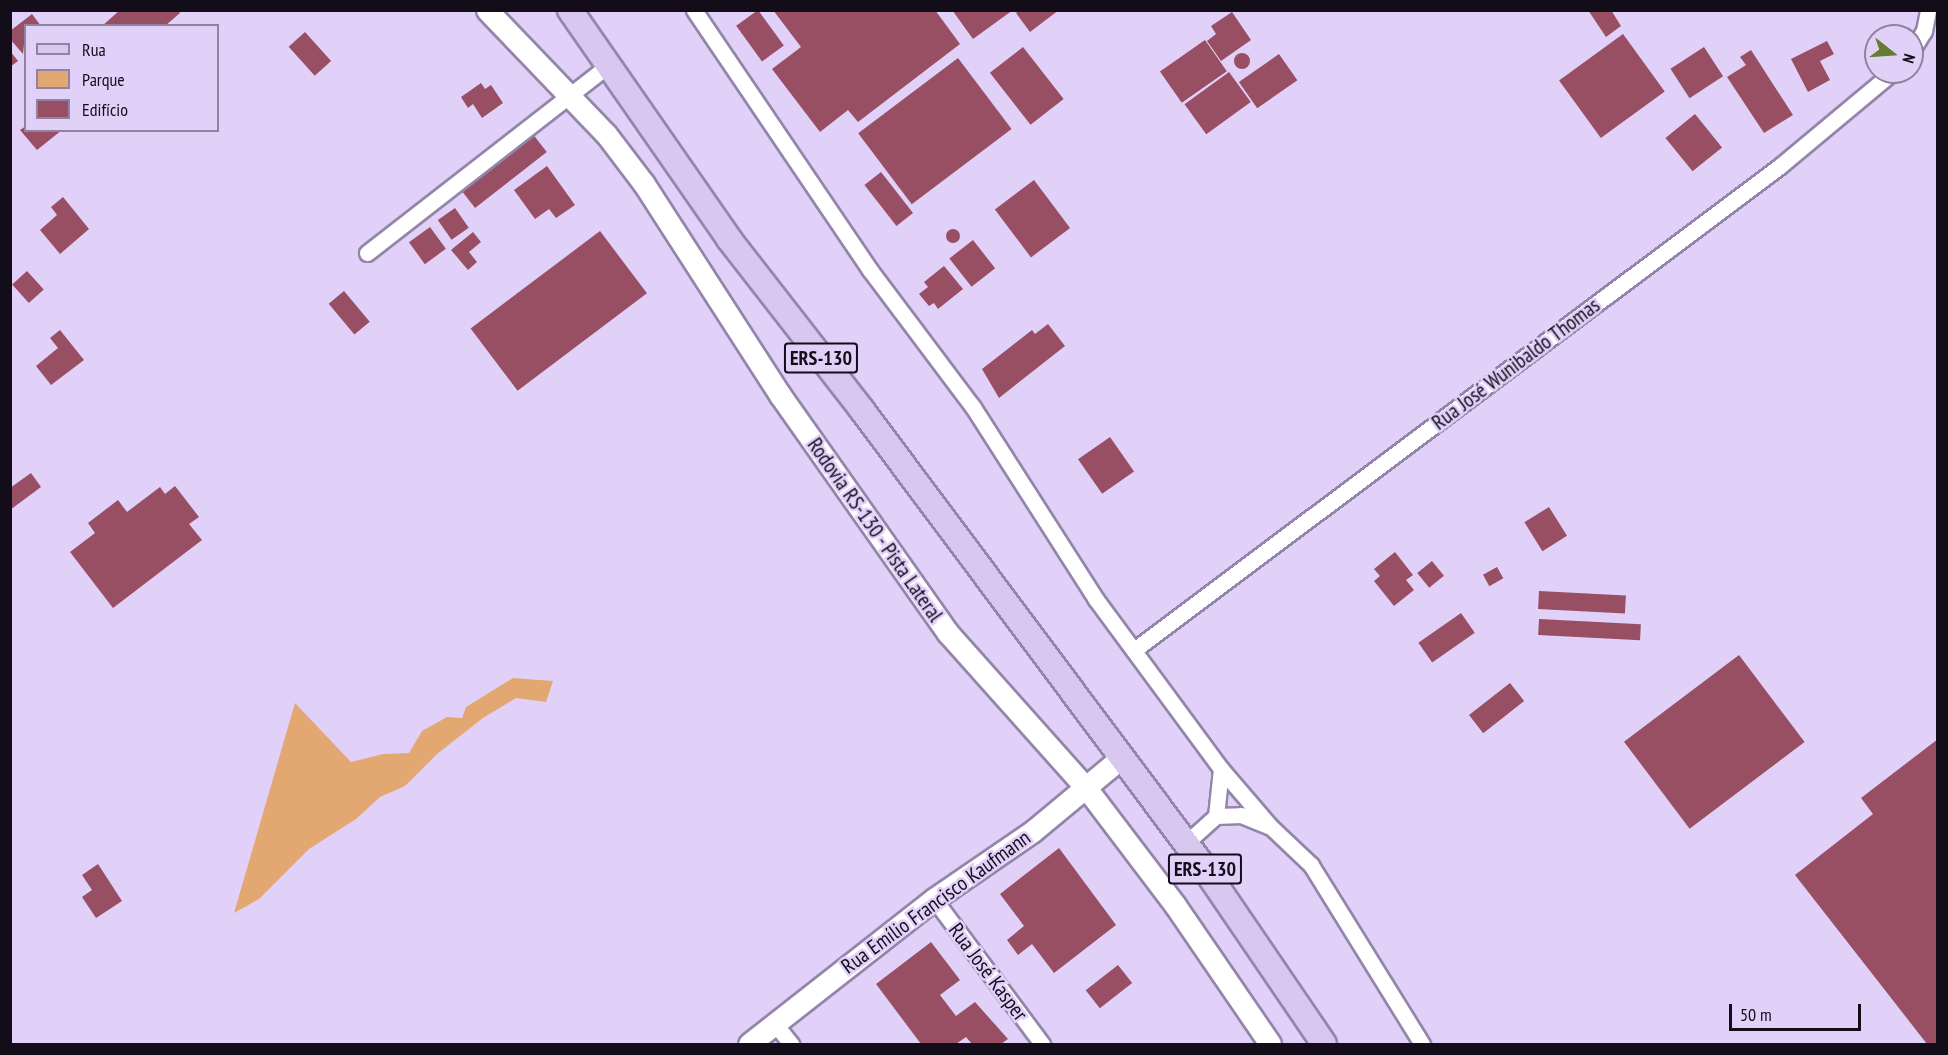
<!DOCTYPE html>
<html>
<head>
<meta charset="utf-8">
<style>
  body { margin:0 }
  #map { position:relative; width:1948px; height:1055px; overflow:hidden; background:#e1d1f9; font-family:"PT Sans Narrow",sans-serif }
  div>[style] { position:absolute }
  [style*='--x'] { left:calc(var(--x)*1px); top:calc(var(--y)*1px); width:calc(var(--w)*1px); rotate:calc(var(--a)*1deg) }
  .green>* { inset:0; background:#e3a871 }
  .building>* { inset:0; background:#984e63; transform-origin:0 0 }
  .round { border-radius:50% }
  .roads { filter:drop-shadow(2px 0 #9485aa) drop-shadow(-2px 0 #9485aa) drop-shadow(0 2px #9485aa) drop-shadow(0 -2px #9485aa) }
  .street>* { height:15px; margin:-7.5px; padding:0 7.5px; transform-origin:7.5px; border-radius:7.5px; background:#fff }
  .secondary>* { height:21px; margin:-10.5px; padding:0 10.5px; transform-origin:10.5px; border-radius:10.5px; background:#fff }
  .primary>* { height:24px; margin:-12px; padding:0 12px; transform-origin:12px; border-radius:12px; background:#d8c7ef }
  span { translate:-50% -50%; white-space:nowrap; text-align:center; line-height:1.15; -webkit-text-stroke:5px #e1d1f9; paint-order:stroke }
  .shield-label span { padding:2px 4px; background:#e1d1f9; border:2px solid; border-radius:4px; -webkit-text-stroke-width:0 }
  .shield-label { font-size:20px; color:#130d1a; font-weight:700 }
  .street-label { font-size:21px; color:#130d1a }
  .frame { position:absolute; inset:0; border:12px solid #130d1a; pointer-events:none }
  .legend { position:absolute; left:24px; top:24px; width:195px; height:108px; box-sizing:border-box; background:#e1d1f9; border:2px solid #8f83a0; margin:0; padding:8px 10px; list-style:none; font-size:18px; color:#130d1a }
  .legend li { display:flex; align-items:center; gap:12px; height:30px }
  .legend b { width:30px; border:2px solid #8f83a0 }
  .north { position:absolute; left:1864px; top:24px; width:60px; height:60px; box-sizing:border-box; background:#e1d1f9; border:2px solid #8f83a0; border-radius:50%; rotate:107deg; font-size:16px; font-weight:700; line-height:24px; text-align:center; color:#130d1a }
  .north::after { content:''; display:block; margin:auto; width:21px; height:27px; background:#667c2e; clip-path:polygon(50% 0,100% 100%,50% 72%,0 100%) }
  .scale { position:absolute; left:1729px; top:1004px; width:132px; height:27px; box-sizing:border-box; border:3px solid #130d1a; border-top:0; padding-left:8px; font-size:18px; line-height:21px; white-space:nowrap; color:#130d1a; -webkit-text-stroke:4px #e1d1f9; paint-order:stroke }
</style>
</head>
<body>
<div id="map">
  <div class="green">
    <i style="clip-path:polygon(513px 678px,553px 681px,546px 702px,516px 698px,483px 718px,437px 754px,405px 786px,380px 797px,356px 819px,309px 849px,259px 899px,234px 913px,295px 703px,351px 762px,383px 754px,409px 753px,422px 731px,447px 717px,462px 718px,466px 707px)"></i>
  </div>
  <div class="building">
    <i style="clip-path:polygon(120px 10px,178px 10px,180px 13px,165px 26px,102px 26px)"></i>
    <i style="left:758px;top:10px;width:44px;height:27px;rotate:54deg"></i>
    <i style="clip-path:polygon(773px 10px,935px 10px,960px 44px,858px 122px,848px 110px,820px 132px,772px 69px,801px 47px)"></i>
    <i style="clip-path:polygon(952px 10px,1013px 10px,973px 39px)"></i>
    <i style="clip-path:polygon(1020px 10px,1059px 10px,1030px 32px,1016px 13px)"></i>
    <i style="clip-path:polygon(1588px 10px,1611px 10px,1621px 26px,1606px 37px)"></i>
    <i style="clip-path:polygon(1232px 12px,1251px 40px,1221px 61px,1207px 41px,1216px 34px,1211px 26px)"></i>
    <i style="clip-path:polygon(32px 14px,41px 26px,26px 26px,23px 54px,10px 39px,10px 31px)"></i>
    <i style="left:305px;top:32px;width:39px;height:22px;rotate:48deg"></i>
    <i style="left:1623px;top:34px;width:71px;height:79px;rotate:54deg"></i>
    <i style="left:1205px;top:40px;width:38px;height:55px;rotate:55deg"></i>
    <i style="clip-path:polygon(1827px 41px,1834px 54px,1820px 61px,1830px 80px,1808px 92px,1791px 59px)"></i>
    <i style="left:1023px;top:47px;width:66px;height:42px;rotate:52deg"></i>
    <i style="left:1704px;top:47px;width:35px;height:40px;rotate:57deg"></i>
    <i style="clip-path:polygon(1751px 50px,1793px 115px,1764px 133px,1727px 77px,1746px 65px,1740px 57px)"></i>
    <i style="clip-path:polygon(10px 51px,18px 61px,10px 67px)"></i>
    <i class="round" style="left:1234px;top:53px;width:16px;height:16px"></i>
    <i style="left:1279px;top:54px;width:32px;height:49px;rotate:55deg"></i>
    <i style="left:958px;top:58px;width:89px;height:125px;rotate:53deg"></i>
    <i style="left:1229px;top:72px;width:37px;height:55px;rotate:54deg"></i>
    <i style="clip-path:polygon(481px 83px,485px 89px,491px 85px,503px 103px,482px 118px,473px 104px,468px 108px,461px 97px)"></i>
    <i style="left:1695px;top:114px;width:43px;height:38px;rotate:51deg"></i>
    <i style="clip-path:polygon(26px 126px,26px 130px,62px 130px,37px 150px,20px 130px)"></i>
    <i style="left:532px;top:133px;width:24px;height:91px;rotate:52deg"></i>
    <i style="clip-path:polygon(547px 166px,575px 205px,556px 218px,549px 209px,535px 219px,514px 190px)"></i>
    <i style="left:881px;top:172px;width:52px;height:21px;rotate:52deg"></i>
    <i style="left:1034px;top:180px;width:60px;height:49px;rotate:53deg"></i>
    <i style="clip-path:polygon(63px 197px,89px 229px,60px 254px,40px 230px,57px 215px,51px 207px)"></i>
    <i style="left:455px;top:208px;width:24px;height:21px;rotate:55deg"></i>
    <i style="left:430px;top:227px;width:27px;height:26px;rotate:54deg"></i>
    <i class="round" style="left:946px;top:229px;width:14px;height:14px"></i>
    <i style="left:600px;top:231px;width:78px;height:162px;rotate:53deg"></i>
    <i style="clip-path:polygon(473px 232px,481px 242px,469px 252px,477px 262px,468px 270px,451px 250px)"></i>
    <i style="left:973px;top:240px;width:36px;height:30px;rotate:52deg"></i>
    <i style="clip-path:polygon(944px 266px,963px 289px,938px 309px,934px 303px,929px 306px,919px 294px,928px 287px,924px 282px)"></i>
    <i style="left:27px;top:271px;width:25px;height:20px;rotate:48deg"></i>
    <i style="left:344px;top:291px;width:40px;height:20px;rotate:50deg"></i>
    <i style="clip-path:polygon(1048px 324px,1065px 346px,999px 398px,982px 369px,1032px 330px,1035px 334px)"></i>
    <i style="clip-path:polygon(60px 330px,84px 360px,51px 385px,36px 366px,58px 348px,50px 338px)"></i>
    <i style="left:1110px;top:437px;width:42px;height:39px;rotate:55deg"></i>
    <i style="clip-path:polygon(31px 473px,41px 487px,10px 510px,10px 488px)"></i>
    <i style="clip-path:polygon(175px 486px,199px 517px,189px 524px,202px 540px,113px 608px,70px 552px,95px 533px,88px 523px,118px 500px,127px 512px,160px 487px,165px 494px)"></i>
    <i style="left:1549px;top:507px;width:34px;height:29px;rotate:58deg"></i>
    <i style="clip-path:polygon(1395px 552px,1413px 575px,1406px 580px,1414px 590px,1394px 606px,1374px 581px,1380px 576px,1374px 569px)"></i>
    <i style="left:1432px;top:561px;width:19px;height:19px;rotate:51deg"></i>
    <i style="left:1497px;top:567px;width:13px;height:16px;rotate:61deg"></i>
    <i style="left:1539px;top:591px;width:87px;height:18px;rotate:3deg"></i>
    <i style="left:1461px;top:613px;width:24px;height:52px;rotate:55deg"></i>
    <i style="left:1539px;top:619px;width:102px;height:16px;rotate:3deg"></i>
    <i style="left:1739px;top:655px;width:109px;height:144px;rotate:53deg"></i>
    <i style="left:1510px;top:683px;width:23px;height:52px;rotate:52deg"></i>
    <i style="clip-path:polygon(1938px 739px,1938px 1044px,1927px 1044px,1795px 875px,1873px 814px,1861px 798px)"></i>
    <i style="clip-path:polygon(1059px 848px,1116px 925px,1054px 973px,1032px 944px,1018px 955px,1007px 940px,1024px 926px,1000px 894px)"></i>
    <i style="clip-path:polygon(98px 864px,122px 901px,96px 918px,82px 897px,92px 890px,82px 875px)"></i>
    <i style="clip-path:polygon(931px 942px,960px 980px,940px 995px,956px 1016px,975px 1002px,1008px 1039px,1001px 1044px,972px 1044px,966px 1037px,956px 1044px,921px 1044px,876px 984px)"></i>
    <i style="left:1118px;top:965px;width:23px;height:41px;rotate:52deg"></i>
  </div>
  <div class="roads">
    <div class="street">
      <i style="--x:694;--y:10;--w:314;--a:55.9"></i>
      <i style="--x:870;--y:270;--w:171;--a:53.1"></i>
      <i style="--x:973;--y:407;--w:227;--a:57.4"></i>
      <i style="--x:1095;--y:598;--w:212;--a:53.6"></i>
      <i style="--x:1221;--y:769;--w:47;--a:96.1"></i>
      <i style="--x:1216;--y:816;--w:40;--a:138"></i>
      <i style="--x:1912;--y:50;--w:22;--a:-58"></i>
      <i style="--x:1924;--y:31;--w:21;--a:-79"></i>
      <i style="--x:367;--y:253;--w:308;--a:-37.9"></i>
      <i style="--x:1134;--y:650;--w:807;--a:-36.84"></i>
      <i style="--x:1780;--y:166;--w:147;--a:-39.8"></i>
      <i style="--x:1221;--y:769;--w:74;--a:49.4"></i>
      <i style="--x:1216;--y:816;--w:25;--a:-2"></i>
      <i style="--x:1241;--y:815;--w:32;--a:22"></i>
      <i style="--x:1271;--y:827;--w:55;--a:43.5"></i>
      <i style="--x:1311;--y:865;--w:211;--a:58.2"></i>
      <i style="--x:934;--y:899;--w:181;--a:53.3"></i>
      <i style="--x:775;--y:1024;--w:26;--a:51"></i>
    </div>
    <div class="secondary">
      <i style="--x:487;--y:10;--w:172;--a:46.2"></i>
      <i style="--x:606;--y:134;--w:63;--a:52.8"></i>
      <i style="--x:644;--y:184;--w:251;--a:57.2"></i>
      <i style="--x:780;--y:395;--w:291;--a:54.8"></i>
      <i style="--x:948;--y:633;--w:209;--a:48.3"></i>
      <i style="--x:1087;--y:789;--w:146;--a:52.8"></i>
      <i style="--x:1175;--y:905;--w:168;--a:55.6"></i>
      <i style="--x:749;--y:1044;--w:235;--a:-38.1"></i>
      <i style="--x:934;--y:899;--w:120;--a:-34.5"></i>
      <i style="--x:1033;--y:831;--w:114;--a:-39.7"></i>
    </div>
    <div class="primary">
      <i style="--x:570;--y:10;--w:279;--a:55.2"></i>
      <i style="--x:729;--y:239;--w:217;--a:52.1"></i>
      <i style="--x:862;--y:410;--w:564;--a:53.21"></i>
      <i style="--x:1200;--y:862;--w:220;--a:55.7"></i>
    </div>
  </div>
  <div class="shield-label">
    <span style="left:821px;top:358px">ERS-130</span>
    <span style="left:1205px;top:869px">ERS-130</span>
  </div>
  <div class="street-label">
    <span style="left:1516px;top:364px;rotate:-37deg">Rua José Wunibaldo Thomas</span>
    <span style="left:875px;top:530px;rotate:55deg">Rodovia RS-130 - Pista Lateral</span>
    <span style="left:936px;top:902px;rotate:-36deg">Rua Emílio Francisco Kaufmann</span>
    <span style="left:988px;top:972px;rotate:53deg">Rua José Kasper</span>
  </div>
  <div class="frame"></div>
  <ul class="legend">
  <li><b style="height:8px;background:#d8c7ef"></b>Rua</li>
  <li><b style="height:16px;background:#e3a871"></b>Parque</li>
  <li><b style="height:16px;background:#984e63"></b>Edifício</li>
  </ul>
  <div class="north">N</div>
  <div class="scale">50 m</div>
</div>
</body>
</html>
